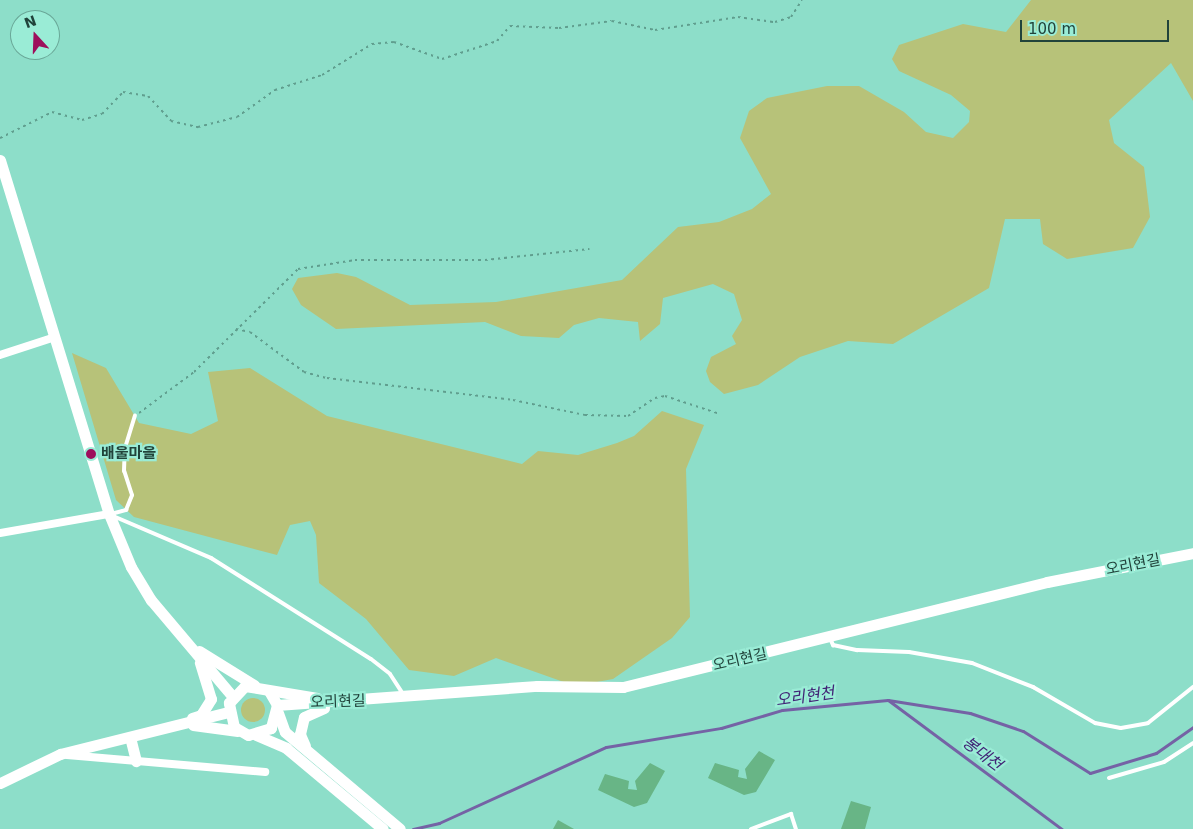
<!DOCTYPE html>
<html>
<head>
<meta charset="utf-8">
<style>
  body { margin:0 }
  #map { position:relative; width:1193px; height:829px; overflow:hidden; background:#8ddec9; font-family:"DejaVu Sans","Noto Sans KR",sans-serif }
  div>[style] { position:absolute }
  [style*='--x'] { left:calc(var(--x)*1px); top:calc(var(--y)*1px); width:calc(var(--w)*1px); rotate:calc(var(--a)*1deg) }
  .green>* { inset:0; background:#b7c279 }
  .round { border-radius:50% }
  .stream>* { height:3px; margin:-1.5px; padding:0 1.5px; transform-origin:1.5px; border-radius:1.5px; background:#7562a5 }
  .building>* { inset:0; background:#68b586 }
  .path>* { height:2px; margin-top:-1px; transform-origin:0; background:repeating-linear-gradient(90deg,#609e8e 0 2.5px,transparent 0 6.5px) }
  .lane>* { height:4px; margin:-2px; padding:0 2px; transform-origin:2px; border-radius:2px; background:#fff }
  .street>* { height:8px; margin:-4px; padding:0 4px; transform-origin:4px; border-radius:4px; background:#fff }
  .secondary>* { height:11px; margin:-5.5px; padding:0 5.5px; transform-origin:5.5px; border-radius:5.5px; background:#fff }
  .dots>* { width:14px; height:14px; translate:-50% -50%; box-sizing:border-box; border:2px solid #9aecd6; border-radius:50% }
  span { translate:-50% -50%; white-space:nowrap; text-align:center; line-height:1.15; -webkit-text-stroke:4.5px #9aecd6; paint-order:stroke }
  .poi-label { font-size:15px; color:#21433b; font-weight:700 }
  .left { translate:0 -50%; text-align:left }
  .street-label { font-size:15px; color:#21433b }
  .water-label { font-size:16px; color:#412375; font-style:italic }
  .north { position:absolute; left:10px; top:10px; width:50px; height:50px; box-sizing:border-box; background:#9aecd6; border:1px solid #6aa898; border-radius:50%; rotate:340deg; font-size:14px; font-weight:700; line-height:20px; text-align:center; color:#21433b }
  .north::after { content:''; display:block; margin:auto; width:18px; height:22px; background:#9d0f5c; clip-path:polygon(50% 0,100% 100%,50% 72%,0 100%) }
  .scale { position:absolute; left:1020px; top:20px; width:149px; height:22px; box-sizing:border-box; border:2px solid #21433b; border-top:0; padding-left:6px; font-size:15px; line-height:18px; white-space:nowrap; color:#21433b; -webkit-text-stroke:4px #9aecd6; paint-order:stroke }
</style>
</head>
<body>
<div id="map">
  <div class="green">
    <i style="clip-path:polygon(1031px 0,1193px 0,1193px 101px,1171px 63px,1109px 120px,1114px 143px,1144px 167px,1150px 217px,1133px 248px,1067px 259px,1043px 244px,1040px 219px,1005px 219px,989px 288px,893px 344px,848px 341px,800px 357px,758px 385px,724px 394px,710px 382px,706px 371px,711px 357px,736px 344px,732px 336px,742px 320px,734px 294px,713px 284px,663px 298px,660px 324px,640px 341px,638px 322px,599px 318px,574px 325px,559px 338px,521px 336px,485px 322px,336px 329px,301px 305px,292px 289px,298px 278px,337px 273px,356px 277px,410px 305px,496px 302px,622px 280px,678px 227px,719px 222px,752px 209px,771px 194px,740px 138px,749px 111px,767px 98px,827px 86px,859px 86px,904px 112px,926px 132px,953px 138px,969px 122px,970px 111px,951px 95px,899px 71px,892px 59px,899px 45px,963px 24px,1006px 32px)"></i>
    <i style="clip-path:polygon(72px 353px,106px 368px,139px 423px,191px 434px,218px 421px,208px 372px,250px 368px,327px 416px,522px 464px,538px 451px,578px 455px,617px 443px,634px 436px,662px 411px,704px 425px,686px 469px,690px 617px,672px 638px,613px 679px,575px 686px,496px 658px,454px 676px,409px 670px,366px 619px,319px 583px,316px 535px,310px 521px,290px 525px,277px 555px,134px 517px,116px 500px)"></i>
    <i class="round" style="left:241px;top:698px;width:24px;height:24px"></i>
  </div>
  <div class="stream">
    <i style="--x:888;--y:700;--w:217;--a:36.6"></i>
    <i style="--x:413;--y:829;--w:27;--a:-13"></i>
    <i style="--x:439;--y:823;--w:183;--a:-24.5"></i>
    <i style="--x:606;--y:747;--w:117;--a:-9.4"></i>
    <i style="--x:721;--y:728;--w:64;--a:-16.4"></i>
    <i style="--x:782;--y:710;--w:106;--a:-5.4"></i>
    <i style="--x:888;--y:700;--w:83;--a:9"></i>
    <i style="--x:970;--y:713;--w:56;--a:18.8"></i>
    <i style="--x:1023;--y:731;--w:79;--a:32.1"></i>
    <i style="--x:1090;--y:773;--w:69;--a:-16.9"></i>
    <i style="--x:1156;--y:753;--w:45;--a:-35.1"></i>
  </div>
  <div class="building">
    <i style="clip-path:polygon(759px 751px,775px 760px,756px 792px,744px 795px,708px 778px,715px 763px,739px 770px,738px 777px,747px 779px,745px 769px)"></i>
    <i style="clip-path:polygon(650px 763px,665px 771px,647px 803px,634px 807px,598px 790px,605px 774px,629px 781px,628px 789px,637px 790px,635px 781px)"></i>
    <i style="clip-path:polygon(851px 801px,871px 807px,865px 829px,841px 829px)"></i>
    <i style="clip-path:polygon(558px 820px,574px 829px,553px 829px)"></i>
  </div>
  <div class="path">
    <i style="--x:0;--y:138;--w:58;--a:-26.6"></i>
    <i style="--x:52;--y:112;--w:31;--a:15"></i>
    <i style="--x:82;--y:120;--w:21;--a:-17"></i>
    <i style="--x:102;--y:114;--w:30;--a:-46"></i>
    <i style="--x:123;--y:92;--w:25;--a:9"></i>
    <i style="--x:148;--y:96;--w:34;--a:47"></i>
    <i style="--x:171;--y:121;--w:28;--a:13"></i>
    <i style="--x:198;--y:127;--w:40;--a:-14.4"></i>
    <i style="--x:237;--y:117;--w:47;--a:-35.4"></i>
    <i style="--x:275;--y:90;--w:49;--a:-17.7"></i>
    <i style="--x:322;--y:75;--w:59;--a:-31.8"></i>
    <i style="--x:372;--y:44;--w:22;--a:-5"></i>
    <i style="--x:394;--y:42;--w:51;--a:19.5"></i>
    <i style="--x:442;--y:59;--w:58;--a:-18.1"></i>
    <i style="--x:497;--y:41;--w:20;--a:-49"></i>
    <i style="--x:510;--y:26;--w:49;--a:2.3"></i>
    <i style="--x:559;--y:28;--w:53;--a:-7.5"></i>
    <i style="--x:612;--y:21;--w:44;--a:11.8"></i>
    <i style="--x:655;--y:30;--w:84;--a:-8.9"></i>
    <i style="--x:738;--y:17;--w:37;--a:8"></i>
    <i style="--x:775;--y:22;--w:17;--a:-17"></i>
    <i style="--x:791;--y:17;--w:20;--a:-57"></i>
    <i style="--x:236;--y:329;--w:14;--a:12"></i>
    <i style="--x:250;--y:332;--w:67;--a:36.5"></i>
    <i style="--x:304;--y:372;--w:24;--a:15"></i>
    <i style="--x:327;--y:378;--w:187;--a:6.7"></i>
    <i style="--x:513;--y:400;--w:74;--a:11.8"></i>
    <i style="--x:585;--y:415;--w:43;--a:1.3"></i>
    <i style="--x:628;--y:416;--w:32;--a:-34"></i>
    <i style="--x:655;--y:398;--w:10;--a:-11"></i>
    <i style="--x:665;--y:396;--w:55;--a:18.1"></i>
    <i style="--x:139;--y:413;--w:69;--a:-36.7"></i>
    <i style="--x:194;--y:372;--w:146;--a:-44.7"></i>
    <i style="--x:298;--y:269;--w:58;--a:-9"></i>
    <i style="--x:355;--y:260;--w:130;--a:0"></i>
    <i style="--x:485;--y:260;--w:105;--a:-6"></i>
  </div>
  <div class="lane">
    <i style="--x:111;--y:514;--w:16;--a:-15"></i>
    <i style="--x:126;--y:510;--w:16;--a:-68"></i>
    <i style="--x:132;--y:495;--w:25;--a:-108"></i>
    <i style="--x:124;--y:471;--w:23;--a:-88"></i>
    <i style="--x:125;--y:448;--w:34;--a:-73"></i>
    <i style="--x:113;--y:516;--w:107;--a:23.2"></i>
    <i style="--x:211;--y:558;--w:189;--a:32.3"></i>
    <i style="--x:371;--y:659;--w:24;--a:38"></i>
    <i style="--x:390;--y:674;--w:24;--a:57"></i>
    <i style="--x:830;--y:638;--w:8;--a:67"></i>
    <i style="--x:833;--y:645;--w:25;--a:12"></i>
    <i style="--x:857;--y:650;--w:52;--a:2.2"></i>
    <i style="--x:909;--y:652;--w:64;--a:9.9"></i>
    <i style="--x:972;--y:663;--w:66;--a:21.5"></i>
    <i style="--x:1033;--y:687;--w:72;--a:30.1"></i>
    <i style="--x:1095;--y:723;--w:26;--a:11"></i>
    <i style="--x:1121;--y:728;--w:27;--a:-10"></i>
    <i style="--x:1148;--y:723;--w:58;--a:-38.7"></i>
    <i style="--x:1109;--y:778;--w:57;--a:-16.2"></i>
    <i style="--x:1164;--y:762;--w:35;--a:-33"></i>
    <i style="--x:751;--y:829;--w:43;--a:-20.6"></i>
    <i style="--x:791;--y:814;--w:16;--a:72"></i>
  </div>
  <div class="street">
    <i style="--x:0;--y:355;--w:58;--a:-18.1"></i>
    <i style="--x:0;--y:533;--w:111;--a:-9.9"></i>
    <i style="--x:67;--y:755;--w:199;--a:4.9"></i>
  </div>
  <div class="secondary">
    <i style="--x:0;--y:160;--w:370;--a:72.9"></i>
    <i style="--x:109;--y:514;--w:57;--a:67.5"></i>
    <i style="--x:131;--y:567;--w:39;--a:59"></i>
    <i style="--x:151;--y:600;--w:126;--a:49.8"></i>
    <i style="--x:199;--y:651;--w:65;--a:31.7"></i>
    <i style="--x:269;--y:691;--w:16;--a:60"></i>
    <i style="--x:277;--y:705;--w:24;--a:105"></i>
    <i style="--x:271;--y:728;--w:24;--a:163"></i>
    <i style="--x:248;--y:735;--w:16;--a:-150"></i>
    <i style="--x:234;--y:727;--w:25;--a:-102"></i>
    <i style="--x:229;--y:703;--w:23;--a:-47"></i>
    <i style="--x:245;--y:686;--w:73;--a:9.5"></i>
    <i style="--x:277;--y:705;--w:261;--a:-4.2"></i>
    <i style="--x:537;--y:686;--w:86;--a:0.7"></i>
    <i style="--x:623;--y:687;--w:437;--a:-13.9"></i>
    <i style="--x:1047;--y:582;--w:149;--a:-11.2"></i>
    <i style="--x:278;--y:713;--w:20;--a:70"></i>
    <i style="--x:285;--y:732;--w:150;--a:40.1"></i>
    <i style="--x:192;--y:718;--w:9;--a:-18"></i>
    <i style="--x:201;--y:715;--w:19;--a:-58"></i>
    <i style="--x:211;--y:699;--w:38;--a:-107"></i>
    <i style="--x:193;--y:725;--w:45;--a:7.6"></i>
    <i style="--x:256;--y:735;--w:33;--a:23"></i>
    <i style="--x:286;--y:748;--w:126;--a:39.9"></i>
    <i style="--x:130;--y:737;--w:25;--a:76"></i>
    <i style="--x:305;--y:746;--w:13;--a:-113"></i>
    <i style="--x:300;--y:734;--w:17;--a:-77"></i>
    <i style="--x:304;--y:717;--w:22;--a:-24"></i>
    <i style="--x:0;--y:783;--w:67;--a:-25.8"></i>
    <i style="--x:60;--y:754;--w:173;--a:-14"></i>
  </div>
  <div class="dots">
    <i style="left:91px;top:454px;background:#9d0f5c"></i>
  </div>
  <div class="poi-label">
    <span class="left" style="left:101px;top:454px">배울마을</span>
  </div>
  <div class="street-label">
    <span style="left:1133px;top:565px;rotate:-11deg">오리현길</span>
    <span style="left:740px;top:660px;rotate:-13deg">오리현길</span>
    <span style="left:338px;top:702px;rotate:-2deg">오리현길</span>
  </div>
  <div class="water-label">
    <span style="left:805px;top:697px;rotate:-8deg">오리현천</span>
    <span style="left:982px;top:754px;rotate:37deg">봉대천</span>
  </div>
  <div class="north">N</div>
  <div class="scale">100 m</div>
</div>
</body>
</html>
